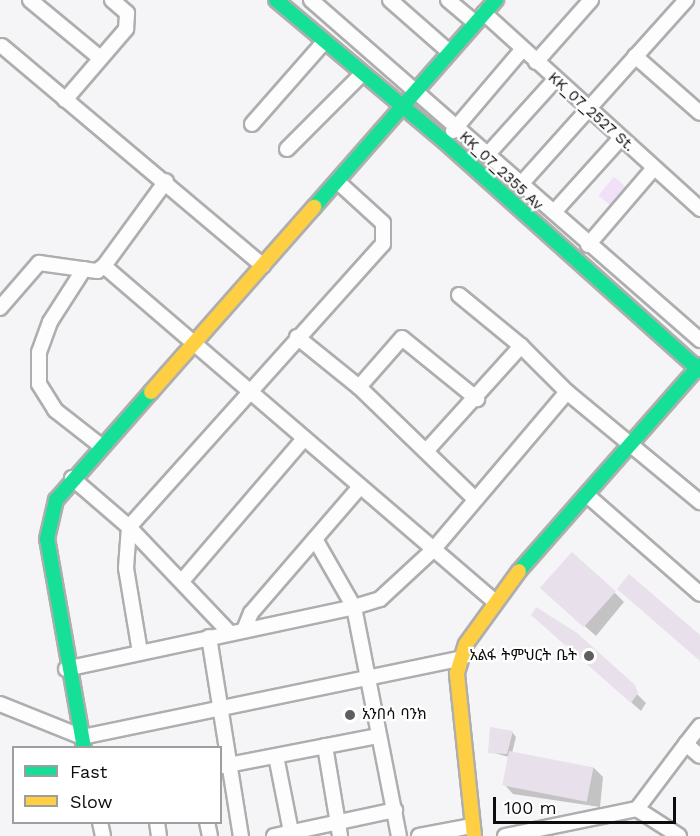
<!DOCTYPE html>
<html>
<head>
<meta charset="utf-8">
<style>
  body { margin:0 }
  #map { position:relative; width:700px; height:836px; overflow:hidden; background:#f5f4f6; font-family:"Work Sans","Noto Sans Ethiopic",sans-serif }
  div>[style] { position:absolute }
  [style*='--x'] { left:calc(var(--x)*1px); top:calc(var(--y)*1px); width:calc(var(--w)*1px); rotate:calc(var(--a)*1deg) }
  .green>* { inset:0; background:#f0e0f8; transform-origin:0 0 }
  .shadow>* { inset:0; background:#0003 }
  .building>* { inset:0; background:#e8e0eb; transform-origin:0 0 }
  .roads { filter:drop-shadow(2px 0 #afaeaf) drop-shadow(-2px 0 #afaeaf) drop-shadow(0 2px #afaeaf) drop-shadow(0 -2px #afaeaf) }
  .street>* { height:14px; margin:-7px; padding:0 7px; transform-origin:7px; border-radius:7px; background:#fefdfe }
  .fast>* { height:14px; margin:-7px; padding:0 7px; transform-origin:7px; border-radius:7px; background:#16e098 }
  .slow>* { height:14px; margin:-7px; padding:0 7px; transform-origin:7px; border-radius:7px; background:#ffcf43 }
  .dots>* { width:16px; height:16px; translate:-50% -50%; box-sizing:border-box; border:3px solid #fff; border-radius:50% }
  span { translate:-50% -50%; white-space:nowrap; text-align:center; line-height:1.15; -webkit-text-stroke:4.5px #fff; paint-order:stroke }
  .street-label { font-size:15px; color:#0d0d0e }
  .poi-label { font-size:15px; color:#0d0d0e }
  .right { translate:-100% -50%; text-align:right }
  .left { translate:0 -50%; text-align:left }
  .legend { position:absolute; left:12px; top:746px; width:210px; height:78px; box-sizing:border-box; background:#fff; border:2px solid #9e9e9f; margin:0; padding:8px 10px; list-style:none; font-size:18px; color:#0d0d0e }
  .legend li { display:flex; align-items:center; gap:12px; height:30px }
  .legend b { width:30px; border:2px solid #9e9e9f }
  .scale { position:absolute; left:493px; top:797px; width:183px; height:27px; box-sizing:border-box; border:3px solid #0d0d0e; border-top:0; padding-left:8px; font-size:18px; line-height:21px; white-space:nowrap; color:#0d0d0e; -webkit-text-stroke:4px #fff; paint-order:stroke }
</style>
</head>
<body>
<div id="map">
  <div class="green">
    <i style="left:614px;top:177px;width:33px;height:24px;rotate:40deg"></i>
  </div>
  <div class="shadow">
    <i style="clip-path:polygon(615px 593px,624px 602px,596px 636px,552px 597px)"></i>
    <i style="clip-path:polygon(532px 615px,576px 634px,646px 703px,641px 711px)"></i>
    <i style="clip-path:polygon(512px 732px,516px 737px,512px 753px,594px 768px,603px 777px,600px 807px,513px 794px,504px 784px,509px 757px,490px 752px)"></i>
  </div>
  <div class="building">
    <i style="left:572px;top:552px;width:59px;height:48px;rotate:42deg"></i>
    <i style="clip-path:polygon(629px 574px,700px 635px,700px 661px,617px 589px)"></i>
    <i style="clip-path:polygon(536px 607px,577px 633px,635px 685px,638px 693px,631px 703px,531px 615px)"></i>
    <i style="clip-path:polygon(490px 727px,513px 731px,507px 754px,488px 753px)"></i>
    <i style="left:509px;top:751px;width:86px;height:35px;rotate:11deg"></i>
  </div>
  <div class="roads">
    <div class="street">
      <i style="--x:30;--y:0;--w:91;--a:39.6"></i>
      <i style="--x:311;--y:0;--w:517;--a:41.15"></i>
      <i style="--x:390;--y:0;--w:77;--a:41.3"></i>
      <i style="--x:448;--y:0;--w:34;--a:40"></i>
      <i style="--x:484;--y:13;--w:292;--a:42.2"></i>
      <i style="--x:2;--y:46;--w:341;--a:40.1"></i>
      <i style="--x:635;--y:56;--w:86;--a:41.2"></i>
      <i style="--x:536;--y:62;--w:83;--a:-48.4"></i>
      <i style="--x:65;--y:100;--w:94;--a:-49.3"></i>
      <i style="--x:126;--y:29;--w:16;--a:-86"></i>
      <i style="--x:127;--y:13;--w:20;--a:-139"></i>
      <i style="--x:252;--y:124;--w:109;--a:-48.7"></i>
      <i style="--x:453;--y:131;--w:106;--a:-49.6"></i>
      <i style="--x:287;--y:149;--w:106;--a:-45"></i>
      <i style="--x:488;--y:154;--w:98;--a:-47.9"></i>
      <i style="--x:522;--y:183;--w:246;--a:-48.1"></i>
      <i style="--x:554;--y:212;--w:98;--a:-47.9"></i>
      <i style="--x:588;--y:245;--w:101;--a:-49.4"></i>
      <i style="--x:104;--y:266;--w:514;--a:40.66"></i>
      <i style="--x:84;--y:269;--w:63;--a:122.7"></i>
      <i style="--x:50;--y:322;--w:32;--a:110"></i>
      <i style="--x:39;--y:352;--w:32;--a:90"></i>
      <i style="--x:39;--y:384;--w:31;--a:58"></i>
      <i style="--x:55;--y:410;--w:58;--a:38"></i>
      <i style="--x:459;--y:295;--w:80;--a:39.4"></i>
      <i style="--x:0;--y:308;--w:60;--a:-49.1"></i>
      <i style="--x:39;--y:263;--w:59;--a:7.9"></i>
      <i style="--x:97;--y:271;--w:9;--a:-36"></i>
      <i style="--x:104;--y:266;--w:105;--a:-53.9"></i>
      <i style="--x:297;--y:337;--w:80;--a:38.9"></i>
      <i style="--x:359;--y:387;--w:161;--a:44"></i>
      <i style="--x:359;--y:387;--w:65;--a:-48.7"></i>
      <i style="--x:402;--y:338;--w:97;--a:39.1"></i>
      <i style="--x:428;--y:449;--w:139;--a:-47.9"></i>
      <i style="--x:521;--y:346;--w:65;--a:45"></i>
      <i style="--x:567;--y:392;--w:173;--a:39.6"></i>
      <i style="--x:72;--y:478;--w:75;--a:40.7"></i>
      <i style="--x:129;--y:527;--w:145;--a:46.4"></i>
      <i style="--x:587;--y:495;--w:150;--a:41.2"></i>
      <i style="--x:315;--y:539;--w:78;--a:60.2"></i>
      <i style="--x:354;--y:607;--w:27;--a:-17"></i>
      <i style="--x:380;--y:599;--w:72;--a:-42.8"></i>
      <i style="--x:433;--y:550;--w:207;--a:-49.7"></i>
      <i style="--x:182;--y:581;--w:186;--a:-49.4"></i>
      <i style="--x:244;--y:630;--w:18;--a:-68"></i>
      <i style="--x:251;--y:613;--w:164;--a:-49.2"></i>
      <i style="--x:209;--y:637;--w:202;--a:80.9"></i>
      <i style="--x:140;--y:652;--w:85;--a:-99.5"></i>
      <i style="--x:126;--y:568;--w:41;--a:-85.8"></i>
      <i style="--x:129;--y:527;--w:380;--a:-48.1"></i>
      <i style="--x:383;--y:244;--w:21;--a:-90"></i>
      <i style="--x:383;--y:223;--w:61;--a:-137.7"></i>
      <i style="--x:66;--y:669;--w:295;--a:-12.1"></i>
      <i style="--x:354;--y:607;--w:233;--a:78.9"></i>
      <i style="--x:0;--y:704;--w:88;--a:21.9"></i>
      <i style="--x:82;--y:737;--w:385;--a:-11.7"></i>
      <i style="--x:700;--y:726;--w:23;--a:128"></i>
      <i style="--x:686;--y:744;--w:18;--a:41"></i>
      <i style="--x:325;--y:746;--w:91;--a:80.5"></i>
      <i style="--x:276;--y:756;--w:77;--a:78.8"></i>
      <i style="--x:223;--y:766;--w:157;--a:-11"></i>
      <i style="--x:100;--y:822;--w:14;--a:78"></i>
      <i style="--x:157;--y:822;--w:14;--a:82"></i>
      <i style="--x:207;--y:822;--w:14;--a:78"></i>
      <i style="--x:274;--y:836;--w:124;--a:-12.1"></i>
      <i style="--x:419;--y:836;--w:54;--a:-10.7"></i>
      <i style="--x:505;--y:836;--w:135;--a:-11.6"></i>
      <i style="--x:679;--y:836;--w:50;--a:-147.3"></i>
      <i style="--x:637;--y:809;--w:81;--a:-53"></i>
    </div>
    <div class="fast">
      <i style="--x:276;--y:0;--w:219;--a:40"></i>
      <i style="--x:444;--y:141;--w:344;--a:41.9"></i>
      <i style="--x:314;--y:207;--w:276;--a:-48.7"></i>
      <i style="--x:519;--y:571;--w:274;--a:-48.7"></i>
      <i style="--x:84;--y:748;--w:212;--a:-100"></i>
      <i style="--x:47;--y:539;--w:40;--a:-77"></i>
      <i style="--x:56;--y:500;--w:144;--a:-48.7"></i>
    </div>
    <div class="slow">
      <i style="--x:151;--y:392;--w:247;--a:-48.6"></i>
      <i style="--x:474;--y:836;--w:164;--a:-96"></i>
      <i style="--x:457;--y:673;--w:30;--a:-73"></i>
      <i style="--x:466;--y:644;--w:90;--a:-54"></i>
    </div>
  </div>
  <div class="dots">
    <i style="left:589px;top:656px;background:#5e5e5f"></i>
    <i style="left:350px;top:715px;background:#5e5e5f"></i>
  </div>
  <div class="street-label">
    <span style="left:591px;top:112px;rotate:42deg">KK_07_2527 St.</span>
    <span style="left:501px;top:171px;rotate:43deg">KK_07_2355 Av</span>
  </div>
  <div class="poi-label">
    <span class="right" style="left:577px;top:656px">አልፋ ትምህርት ቤት</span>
    <span class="left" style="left:362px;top:715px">አንበሳ ባንክ</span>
  </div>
  <ul class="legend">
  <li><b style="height:8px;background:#16e098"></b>Fast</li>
  <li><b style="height:8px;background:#ffcf43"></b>Slow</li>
  </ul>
  <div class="scale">100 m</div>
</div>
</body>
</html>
